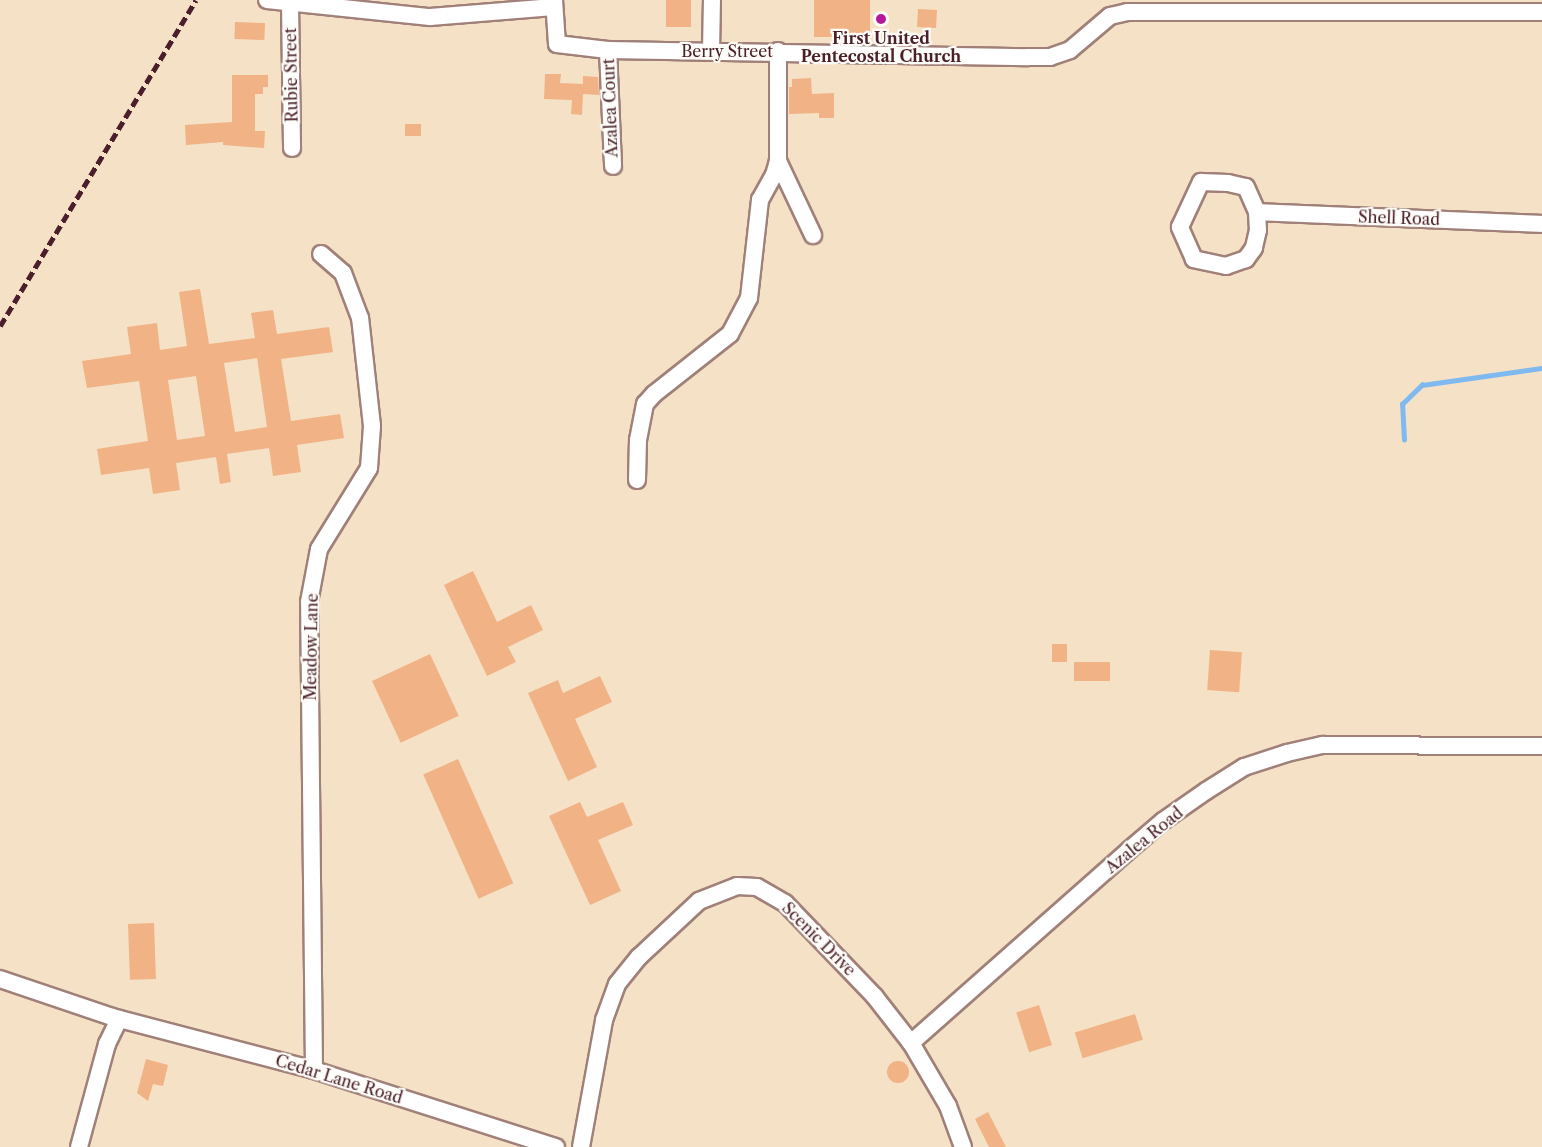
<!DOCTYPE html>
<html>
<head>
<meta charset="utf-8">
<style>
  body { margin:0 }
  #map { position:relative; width:1542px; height:1147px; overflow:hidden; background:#f5e1c6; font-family:"Libre Caslon Text",serif }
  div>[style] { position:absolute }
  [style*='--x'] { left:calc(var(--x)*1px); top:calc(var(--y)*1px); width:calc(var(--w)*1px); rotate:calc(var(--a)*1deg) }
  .stream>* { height:4.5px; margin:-2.25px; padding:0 2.25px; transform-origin:2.25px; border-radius:2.25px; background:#7eb9f0 }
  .building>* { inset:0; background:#f1b286; transform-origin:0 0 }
  .round { border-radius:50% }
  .roads { filter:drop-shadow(2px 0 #a08078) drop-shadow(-2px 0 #a08078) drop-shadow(0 2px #a08078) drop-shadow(0 -2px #a08078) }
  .minor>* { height:16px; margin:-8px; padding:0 8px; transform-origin:8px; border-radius:8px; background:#fff }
  .rail>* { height:4.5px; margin-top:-2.25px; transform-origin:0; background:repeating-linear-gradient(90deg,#4a1f2b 0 9px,transparent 0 13.5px) }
  .dots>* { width:16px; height:16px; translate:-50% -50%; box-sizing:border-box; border:3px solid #fdfcf7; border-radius:50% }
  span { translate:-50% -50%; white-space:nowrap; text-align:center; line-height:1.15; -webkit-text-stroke:4.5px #fdfcf7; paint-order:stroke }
  .poi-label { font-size:16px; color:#4a1f2b; font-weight:700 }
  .street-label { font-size:16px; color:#4a1f2b }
</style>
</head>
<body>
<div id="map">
  <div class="stream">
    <i style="--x:1404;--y:440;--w:36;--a:-93"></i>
    <i style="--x:1402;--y:404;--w:28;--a:-44"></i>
    <i style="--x:1422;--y:385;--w:121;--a:-8.1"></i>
  </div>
  <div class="building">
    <i style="left:666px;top:0;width:25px;height:27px"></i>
    <i style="left:814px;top:0;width:56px;height:37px"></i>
    <i style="left:918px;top:9px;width:19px;height:18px;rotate:3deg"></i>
    <i style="left:235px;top:22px;width:30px;height:17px;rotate:2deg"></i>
    <i style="clip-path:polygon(545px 74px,561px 74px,560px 83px,583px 84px,583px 76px,598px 77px,599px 95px,583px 94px,582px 115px,571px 114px,572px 100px,544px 99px)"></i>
    <i style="clip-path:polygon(232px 75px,268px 75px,268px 87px,263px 87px,263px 94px,255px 94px,255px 131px,265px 131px,264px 148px,223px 145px,223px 142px,186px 145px,185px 125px,232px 122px)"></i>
    <i style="clip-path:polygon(811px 78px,812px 94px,834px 93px,834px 118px,819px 118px,819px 113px,789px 114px,789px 87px,792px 87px,792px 79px)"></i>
    <i style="left:405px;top:124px;width:16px;height:12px"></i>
    <i style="clip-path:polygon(evenodd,200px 289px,209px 344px,255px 338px,251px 313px,273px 310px,277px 334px,329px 327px,333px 352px,281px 359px,291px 421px,340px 414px,344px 438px,297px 445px,301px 472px,273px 476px,269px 448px,227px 454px,231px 482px,220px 484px,216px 457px,176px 463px,180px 490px,153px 494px,149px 468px,101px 475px,97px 449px,148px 441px,139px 381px,87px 388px,82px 361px,131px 354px,127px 327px,157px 323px,160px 350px,187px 346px,179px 292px,200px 289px,257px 358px,267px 427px,235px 432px,224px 363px,257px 358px,200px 289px,196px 376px,205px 436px,177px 440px,168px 380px,196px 376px)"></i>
    <i style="clip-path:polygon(473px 571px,497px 622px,531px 605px,543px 630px,508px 647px,516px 662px,487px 676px,444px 585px)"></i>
    <i style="left:1052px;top:644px;width:15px;height:18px"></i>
    <i style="left:1210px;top:650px;width:32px;height:40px;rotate:4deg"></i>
    <i style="left:430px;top:654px;width:68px;height:64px;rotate:65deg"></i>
    <i style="left:1074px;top:662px;width:36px;height:19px"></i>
    <i style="clip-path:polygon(600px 676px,612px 702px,575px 719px,597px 767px,568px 781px,528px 693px,558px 680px,563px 693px)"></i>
    <i style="left:458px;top:759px;width:136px;height:38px;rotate:66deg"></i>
    <i style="clip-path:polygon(580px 802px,587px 817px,623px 802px,633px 825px,598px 840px,621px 891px,590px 905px,549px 816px)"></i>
    <i style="left:154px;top:923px;width:56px;height:26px;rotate:88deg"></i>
    <i style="left:1039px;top:1005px;width:42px;height:24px;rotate:72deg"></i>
    <i style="left:1135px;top:1014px;width:27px;height:63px;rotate:73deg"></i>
    <i style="clip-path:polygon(146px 1059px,168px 1065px,163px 1086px,153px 1084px,148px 1101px,137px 1093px)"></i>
    <i class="round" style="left:887px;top:1061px;width:22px;height:22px"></i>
    <i style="clip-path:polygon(988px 1112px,1006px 1147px,989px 1147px,975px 1119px)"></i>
  </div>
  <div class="roads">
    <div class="minor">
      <i style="--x:267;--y:0;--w:164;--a:6"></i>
      <i style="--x:430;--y:17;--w:124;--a:-4.6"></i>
      <i style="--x:554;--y:0;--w:44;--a:86.1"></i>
      <i style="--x:557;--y:44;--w:51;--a:6.7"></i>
      <i style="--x:608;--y:50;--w:420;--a:1"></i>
      <i style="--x:1028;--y:57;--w:22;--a:0"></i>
      <i style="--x:1050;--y:57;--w:21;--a:-19"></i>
      <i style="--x:1070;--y:50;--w:52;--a:-40.4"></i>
      <i style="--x:1110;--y:16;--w:17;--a:-13"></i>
      <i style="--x:1127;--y:12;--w:415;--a:0"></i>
      <i style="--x:290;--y:2;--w:146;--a:89.2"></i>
      <i style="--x:608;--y:50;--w:116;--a:87.5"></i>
      <i style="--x:711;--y:51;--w:51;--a:-88.9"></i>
      <i style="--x:778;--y:161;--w:82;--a:64.7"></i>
      <i style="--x:1201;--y:182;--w:27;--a:2"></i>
      <i style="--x:1228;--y:183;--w:18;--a:13"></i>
      <i style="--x:1246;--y:187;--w:27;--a:66"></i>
      <i style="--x:1257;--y:212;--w:18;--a:87"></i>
      <i style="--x:1258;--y:230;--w:18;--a:103"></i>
      <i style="--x:1254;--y:248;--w:14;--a:126"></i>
      <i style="--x:1246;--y:259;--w:21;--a:161"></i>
      <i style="--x:1226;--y:266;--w:33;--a:-168"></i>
      <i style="--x:1194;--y:259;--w:35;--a:-114"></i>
      <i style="--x:1180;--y:227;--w:50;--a:-65"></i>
      <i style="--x:1257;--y:212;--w:285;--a:2.4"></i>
      <i style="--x:637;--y:480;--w:40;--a:-88.6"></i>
      <i style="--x:638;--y:440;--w:37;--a:-79"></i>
      <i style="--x:645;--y:404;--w:13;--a:-48"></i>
      <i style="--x:654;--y:394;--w:97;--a:-38.3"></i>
      <i style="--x:730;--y:334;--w:41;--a:-62.2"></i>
      <i style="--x:749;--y:298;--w:99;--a:-83.6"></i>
      <i style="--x:760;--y:200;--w:29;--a:-61"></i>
      <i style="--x:774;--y:175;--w:15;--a:-74"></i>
      <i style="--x:778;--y:161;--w:110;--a:-90"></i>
      <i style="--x:0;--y:979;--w:118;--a:18.7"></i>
      <i style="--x:112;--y:1017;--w:209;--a:14.7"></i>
      <i style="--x:314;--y:1070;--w:254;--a:17.7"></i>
      <i style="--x:314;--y:1070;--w:468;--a:-90.6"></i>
      <i style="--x:309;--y:602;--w:54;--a:-79.3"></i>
      <i style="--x:319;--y:549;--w:95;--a:-58.3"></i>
      <i style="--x:369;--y:468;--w:42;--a:-85.9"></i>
      <i style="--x:372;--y:426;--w:109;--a:-96.3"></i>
      <i style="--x:360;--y:318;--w:48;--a:-110.7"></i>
      <i style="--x:343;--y:273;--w:29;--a:-139"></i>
      <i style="--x:79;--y:1147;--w:107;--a:-74.8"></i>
      <i style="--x:107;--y:1044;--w:28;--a:-64"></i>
      <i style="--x:581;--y:1147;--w:129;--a:-79.7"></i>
      <i style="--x:604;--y:1020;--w:38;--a:-70"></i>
      <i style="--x:617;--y:984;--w:35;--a:-51"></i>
      <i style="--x:639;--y:957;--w:82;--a:-43"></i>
      <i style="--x:699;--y:901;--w:41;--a:-21.5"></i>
      <i style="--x:737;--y:886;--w:20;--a:3"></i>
      <i style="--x:757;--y:887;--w:32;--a:30"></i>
      <i style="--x:785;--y:903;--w:130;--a:46.2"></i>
      <i style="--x:875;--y:997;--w:58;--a:52"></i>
      <i style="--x:963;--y:1147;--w:44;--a:-110.1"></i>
      <i style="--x:948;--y:1106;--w:73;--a:-120.4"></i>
      <i style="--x:911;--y:1043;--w:291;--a:-41.5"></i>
      <i style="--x:1129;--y:850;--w:45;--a:-40.5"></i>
      <i style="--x:1163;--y:821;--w:52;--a:-34.9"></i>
      <i style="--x:1206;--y:791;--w:45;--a:-32.3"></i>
      <i style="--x:1244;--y:767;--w:45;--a:-18"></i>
      <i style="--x:1287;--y:753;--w:37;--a:-13"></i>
      <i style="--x:1323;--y:745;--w:219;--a:0.3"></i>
    </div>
  </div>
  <div class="rail">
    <i style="--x:0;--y:326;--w:380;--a:-59"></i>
  </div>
  <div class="dots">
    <i style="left:881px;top:19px;background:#b5179e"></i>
  </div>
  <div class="poi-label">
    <span style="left:881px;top:47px">First United<br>Pentecostal Church</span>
  </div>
  <div class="street-label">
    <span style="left:727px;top:51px">Berry Street</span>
    <span style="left:291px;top:75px;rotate:-91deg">Rubie Street</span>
    <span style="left:610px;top:108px;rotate:-92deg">Azalea Court</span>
    <span style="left:1399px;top:218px;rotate:2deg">Shell Road</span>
    <span style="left:311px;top:647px;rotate:-89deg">Meadow Lane</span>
    <span style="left:1144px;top:840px;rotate:-39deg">Azalea Road</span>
    <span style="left:819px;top:939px;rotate:45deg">Scenic Drive</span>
    <span style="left:339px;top:1079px;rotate:17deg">Cedar Lane Road</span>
  </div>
</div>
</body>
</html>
